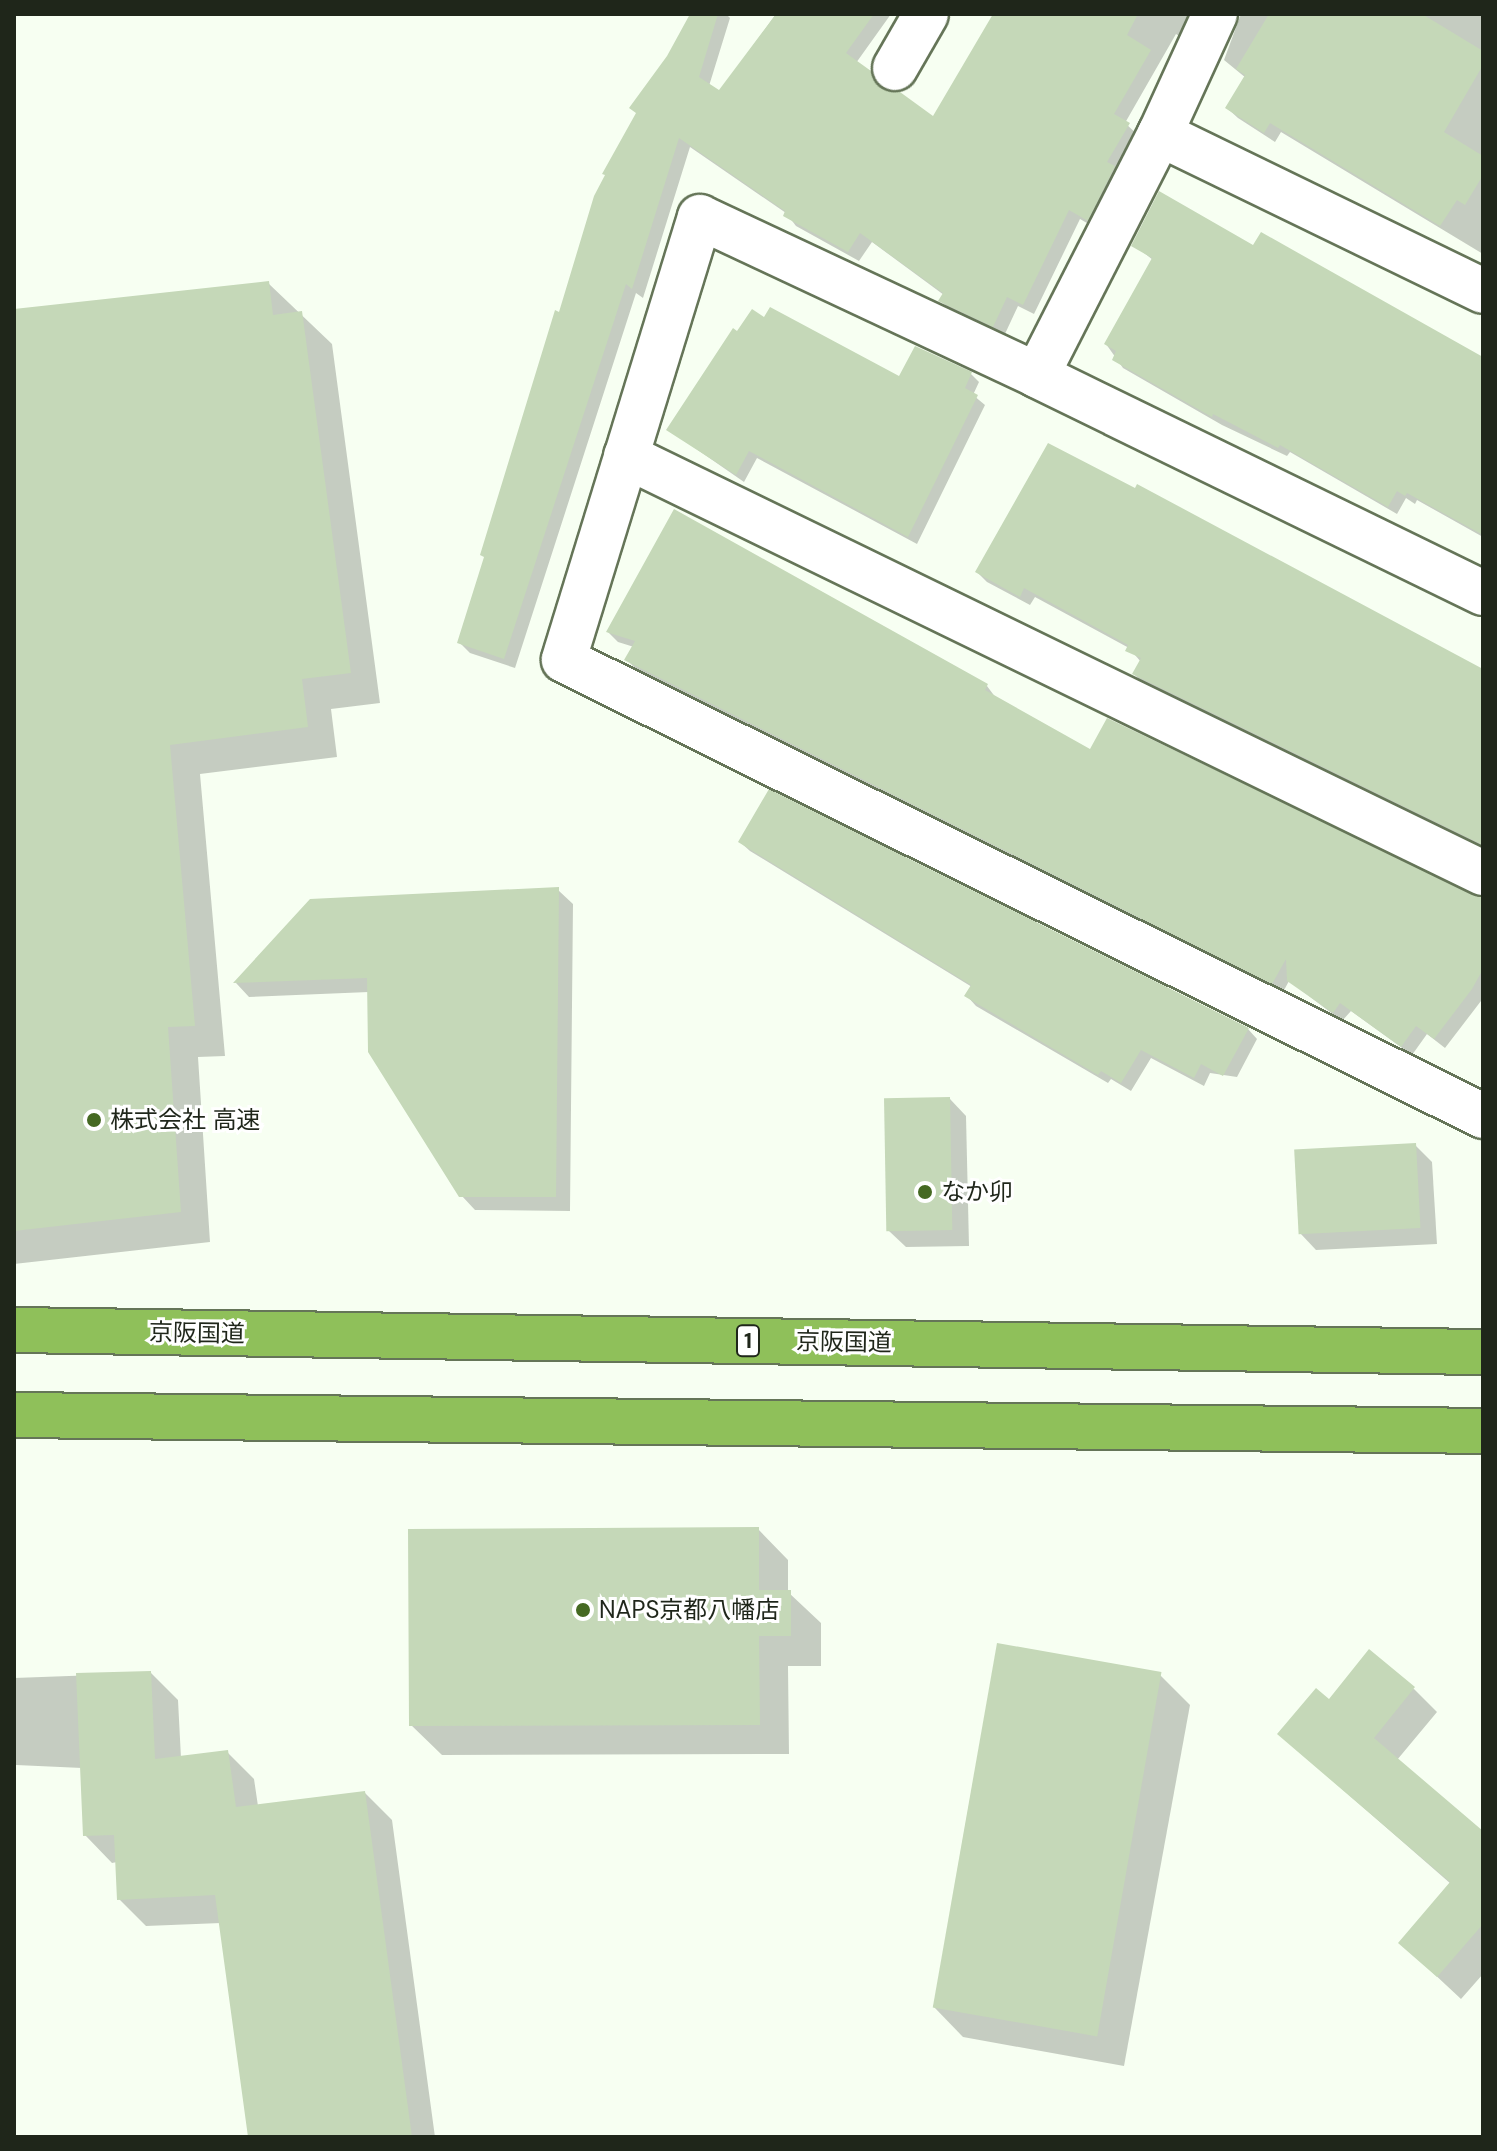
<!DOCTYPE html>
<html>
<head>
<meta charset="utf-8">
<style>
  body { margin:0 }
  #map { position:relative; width:1497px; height:2151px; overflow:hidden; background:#f7fff2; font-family:"DM Sans","Noto Sans JP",sans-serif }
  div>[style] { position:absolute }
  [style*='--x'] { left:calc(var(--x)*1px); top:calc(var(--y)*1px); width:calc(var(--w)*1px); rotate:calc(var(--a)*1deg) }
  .shadow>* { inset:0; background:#0003 }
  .building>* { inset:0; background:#c5d8b8; transform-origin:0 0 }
  .roads { filter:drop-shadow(2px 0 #657558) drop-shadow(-2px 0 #657558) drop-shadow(0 2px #657558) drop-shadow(0 -2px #657558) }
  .minor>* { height:44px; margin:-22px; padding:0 22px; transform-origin:22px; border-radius:22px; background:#fff }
  .trunk>* { height:44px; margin:-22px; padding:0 22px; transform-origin:22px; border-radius:22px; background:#8fc05a }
  .dots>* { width:22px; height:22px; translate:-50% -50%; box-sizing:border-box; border:4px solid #fff; border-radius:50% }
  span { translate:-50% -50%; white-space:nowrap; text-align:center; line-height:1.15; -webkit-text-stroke:6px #fff; paint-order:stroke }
  .shield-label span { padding:2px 6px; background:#fff; border:2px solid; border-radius:6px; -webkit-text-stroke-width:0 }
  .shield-label { font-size:22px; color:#1f261a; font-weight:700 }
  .poi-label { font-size:24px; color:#1f261a }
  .left { translate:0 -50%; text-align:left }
  .street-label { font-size:24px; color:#1f261a }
  .frame { position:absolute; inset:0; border:16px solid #1f261a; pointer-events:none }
</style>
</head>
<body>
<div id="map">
  <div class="shadow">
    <i style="clip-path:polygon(693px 14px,726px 14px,730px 18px,709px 86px,719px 92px,776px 14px,891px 14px,856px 63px,886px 92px,933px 118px,996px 14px,1205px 14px,1190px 43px,1176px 34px,1125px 123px,1139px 136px,1099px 230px,1080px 219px,1034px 314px,1018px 306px,1004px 336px,951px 311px,941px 301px,944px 295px,872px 242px,859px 261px,796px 226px,786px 213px,690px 147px,643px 298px,636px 293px,515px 668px,470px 653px,459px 642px,561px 314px,669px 57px)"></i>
    <i style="clip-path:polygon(1241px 14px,1483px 14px,1483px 254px,1281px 132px,1275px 142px,1238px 118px,1227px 108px,1246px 78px,1224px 60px)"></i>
    <i style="clip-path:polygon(1134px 245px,1254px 247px,1483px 360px,1483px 537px,1417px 500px,1415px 504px,1406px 498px,1397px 514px,1290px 452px,1287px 456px,1222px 425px,1123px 368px,1106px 344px,1153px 260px)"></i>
    <i style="clip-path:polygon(268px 283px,332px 344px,380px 703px,331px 709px,337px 757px,200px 774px,225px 1056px,198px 1057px,210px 1242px,14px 1264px,14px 311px)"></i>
    <i style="clip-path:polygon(916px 348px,971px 374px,979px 382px,973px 395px,985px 405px,917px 544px,757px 458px,744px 482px,669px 430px,900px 378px)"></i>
    <i style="clip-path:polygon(675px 512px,987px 686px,996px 698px,1091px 752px,1483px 900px,1481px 1001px,1445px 1048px,1427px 1034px,1412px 1055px,1351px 1011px,1342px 1021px,1289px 981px,1283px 992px,637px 670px,627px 660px,634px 647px,618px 642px,608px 632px)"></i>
    <i style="clip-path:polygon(977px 572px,1483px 671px,1483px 849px,1144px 684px,1134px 674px,1141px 662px,1129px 648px,1035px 597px,1030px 605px,987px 582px)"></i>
    <i style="clip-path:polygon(740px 842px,1248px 1029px,1257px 1039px,1237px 1077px,1210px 1073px,1204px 1086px,1151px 1058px,1131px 1091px,1111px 1079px,1108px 1083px,976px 1006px,967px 996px,972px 987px,750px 851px)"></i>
    <i style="clip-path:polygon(558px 890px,573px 904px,570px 1211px,475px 1210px,461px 1195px,369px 992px,249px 997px,236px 983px,311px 901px)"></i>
    <i style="clip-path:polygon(950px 1099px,966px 1116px,969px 1246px,906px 1247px,889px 1231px)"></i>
    <i style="clip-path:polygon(1415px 1145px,1432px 1162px,1437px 1244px,1316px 1250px,1300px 1233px)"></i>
    <i style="clip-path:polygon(758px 1529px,788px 1560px,788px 1592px,821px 1623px,821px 1666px,788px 1666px,789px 1754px,442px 1755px,411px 1725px)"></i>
    <i style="clip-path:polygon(14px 1580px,16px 1582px,14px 1658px)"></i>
    <i style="clip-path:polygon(151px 1673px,178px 1700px,181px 1758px,227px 1752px,254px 1779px,258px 1806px,365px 1793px,392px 1820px,435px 2137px,250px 2137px,221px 1923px,146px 1926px,119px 1899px,117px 1862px,112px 1863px,85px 1835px,82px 1768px,16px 1765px,14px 1828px,14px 1678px)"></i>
    <i style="clip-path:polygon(1160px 1675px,1190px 1705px,1124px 2066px,963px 2037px,933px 2006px)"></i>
    <i style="clip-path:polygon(1414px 1689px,1437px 1712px,1397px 1760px,1483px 1833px,1483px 1974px,1461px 1999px,1401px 1943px,1451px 1884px,1279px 1734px,1329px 1702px)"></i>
  </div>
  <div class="building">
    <i style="clip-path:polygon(690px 14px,718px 14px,699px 77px,719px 90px,776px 14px,874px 14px,846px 53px,871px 71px,882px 89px,900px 92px,933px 116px,993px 14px,1138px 14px,1127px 35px,1151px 50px,1114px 114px,1130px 123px,1107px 162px,1115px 166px,1088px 221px,1069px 210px,1023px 305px,1007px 297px,993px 327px,938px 301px,943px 293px,860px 233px,848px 252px,783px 216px,785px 211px,679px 138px,632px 289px,626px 284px,504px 659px,457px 643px,484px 557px,480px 555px,555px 310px,559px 312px,594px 196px,605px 175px,602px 174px,636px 113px,629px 108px,667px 56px)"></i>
    <i style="clip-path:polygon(1269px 14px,1422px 14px,1483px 51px,1483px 65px,1444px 132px,1483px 156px,1483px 175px,1465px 205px,1457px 200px,1440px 226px,1270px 123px,1264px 133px,1225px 108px,1245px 75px,1236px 69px)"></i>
    <i style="clip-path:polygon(1159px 191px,1253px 245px,1261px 232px,1483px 357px,1483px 535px,1407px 493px,1405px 496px,1397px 491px,1388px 507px,1280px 445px,1278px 448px,1213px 414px,1212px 417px,1112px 360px,1116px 351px,1104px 344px,1152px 258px,1131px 246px)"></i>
    <i style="clip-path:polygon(269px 281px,273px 315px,302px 311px,351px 673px,302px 679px,308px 727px,170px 745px,195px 1026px,168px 1027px,181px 1212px,14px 1231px,14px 309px)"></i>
    <i style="clip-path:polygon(770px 307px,899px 376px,915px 346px,972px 372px,965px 388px,978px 395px,908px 537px,749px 451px,736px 475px,666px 430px,733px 328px,737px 331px,752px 309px,764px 317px)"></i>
    <i style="clip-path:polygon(1048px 443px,1135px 488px,1137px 484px,1483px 669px,1483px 845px,1132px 674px,1141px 658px,1125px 651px,1128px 645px,1024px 588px,1020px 597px,975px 572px)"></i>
    <i style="clip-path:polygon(674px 509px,988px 684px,985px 690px,1090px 749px,1107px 718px,1483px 898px,1483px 969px,1472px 989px,1434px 1039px,1416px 1026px,1401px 1047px,1340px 1003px,1333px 1013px,1287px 981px,1286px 959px,1272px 984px,624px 660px,635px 641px,606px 632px)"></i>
    <i style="clip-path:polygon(769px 789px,1249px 1028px,1223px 1076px,1201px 1064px,1194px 1078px,1141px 1050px,1121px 1083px,1101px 1071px,1098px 1075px,964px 996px,971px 985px,738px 842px)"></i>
    <i style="clip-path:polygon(559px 887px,556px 1197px,459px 1197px,368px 1052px,367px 978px,233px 983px,310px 899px)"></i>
    <i style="left:950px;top:1097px;width:133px;height:66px;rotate:89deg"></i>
    <i style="left:1416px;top:1143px;width:85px;height:122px;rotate:87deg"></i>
    <i style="clip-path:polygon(759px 1527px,759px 1590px,791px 1590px,791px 1636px,759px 1636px,760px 1725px,409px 1726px,408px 1529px)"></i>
    <i style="left:997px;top:1643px;width:167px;height:370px;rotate:10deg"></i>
    <i style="clip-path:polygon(1369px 1649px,1415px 1687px,1374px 1738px,1483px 1831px,1483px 1924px,1437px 1977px,1398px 1943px,1450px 1882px,1277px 1734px,1316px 1688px,1329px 1699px)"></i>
    <i style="clip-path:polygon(151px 1671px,155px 1759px,228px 1750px,236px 1807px,365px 1791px,412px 2137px,248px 2137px,215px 1895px,117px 1900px,114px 1835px,83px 1836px,76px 1673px)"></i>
  </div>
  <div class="roads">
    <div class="minor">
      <i style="--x:895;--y:68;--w:62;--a:-60.1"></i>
      <i style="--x:1160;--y:134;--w:359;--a:25.9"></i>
      <i style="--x:1037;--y:375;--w:271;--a:-63"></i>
      <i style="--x:1160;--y:134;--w:132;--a:-65.4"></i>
      <i style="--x:626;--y:456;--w:953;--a:25.95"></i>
      <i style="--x:1483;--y:593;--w:496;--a:-154"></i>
      <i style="--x:1037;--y:375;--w:372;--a:-154.9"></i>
      <i style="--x:700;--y:217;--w:463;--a:107.1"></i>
      <i style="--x:564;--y:660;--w:1026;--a:26.39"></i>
    </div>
    <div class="trunk">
      <i style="--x:14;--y:1330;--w:1469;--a:0.86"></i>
      <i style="--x:14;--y:1415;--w:1469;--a:0.62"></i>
    </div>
  </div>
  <div class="dots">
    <i style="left:94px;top:1120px;background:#456922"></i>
    <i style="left:925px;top:1192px;background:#456922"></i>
    <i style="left:583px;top:1610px;background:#456922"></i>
  </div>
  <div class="shield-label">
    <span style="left:748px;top:1341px">1</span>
  </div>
  <div class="poi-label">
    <span class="left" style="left:110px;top:1120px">株式会社 高速</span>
    <span class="left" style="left:941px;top:1192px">なか卯</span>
    <span class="left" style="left:599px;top:1610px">NAPS京都八幡店</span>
  </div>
  <div class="street-label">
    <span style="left:197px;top:1333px;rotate:1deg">京阪国道</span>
    <span style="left:844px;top:1342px;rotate:1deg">京阪国道</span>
  </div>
  <div class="frame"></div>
</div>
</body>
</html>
